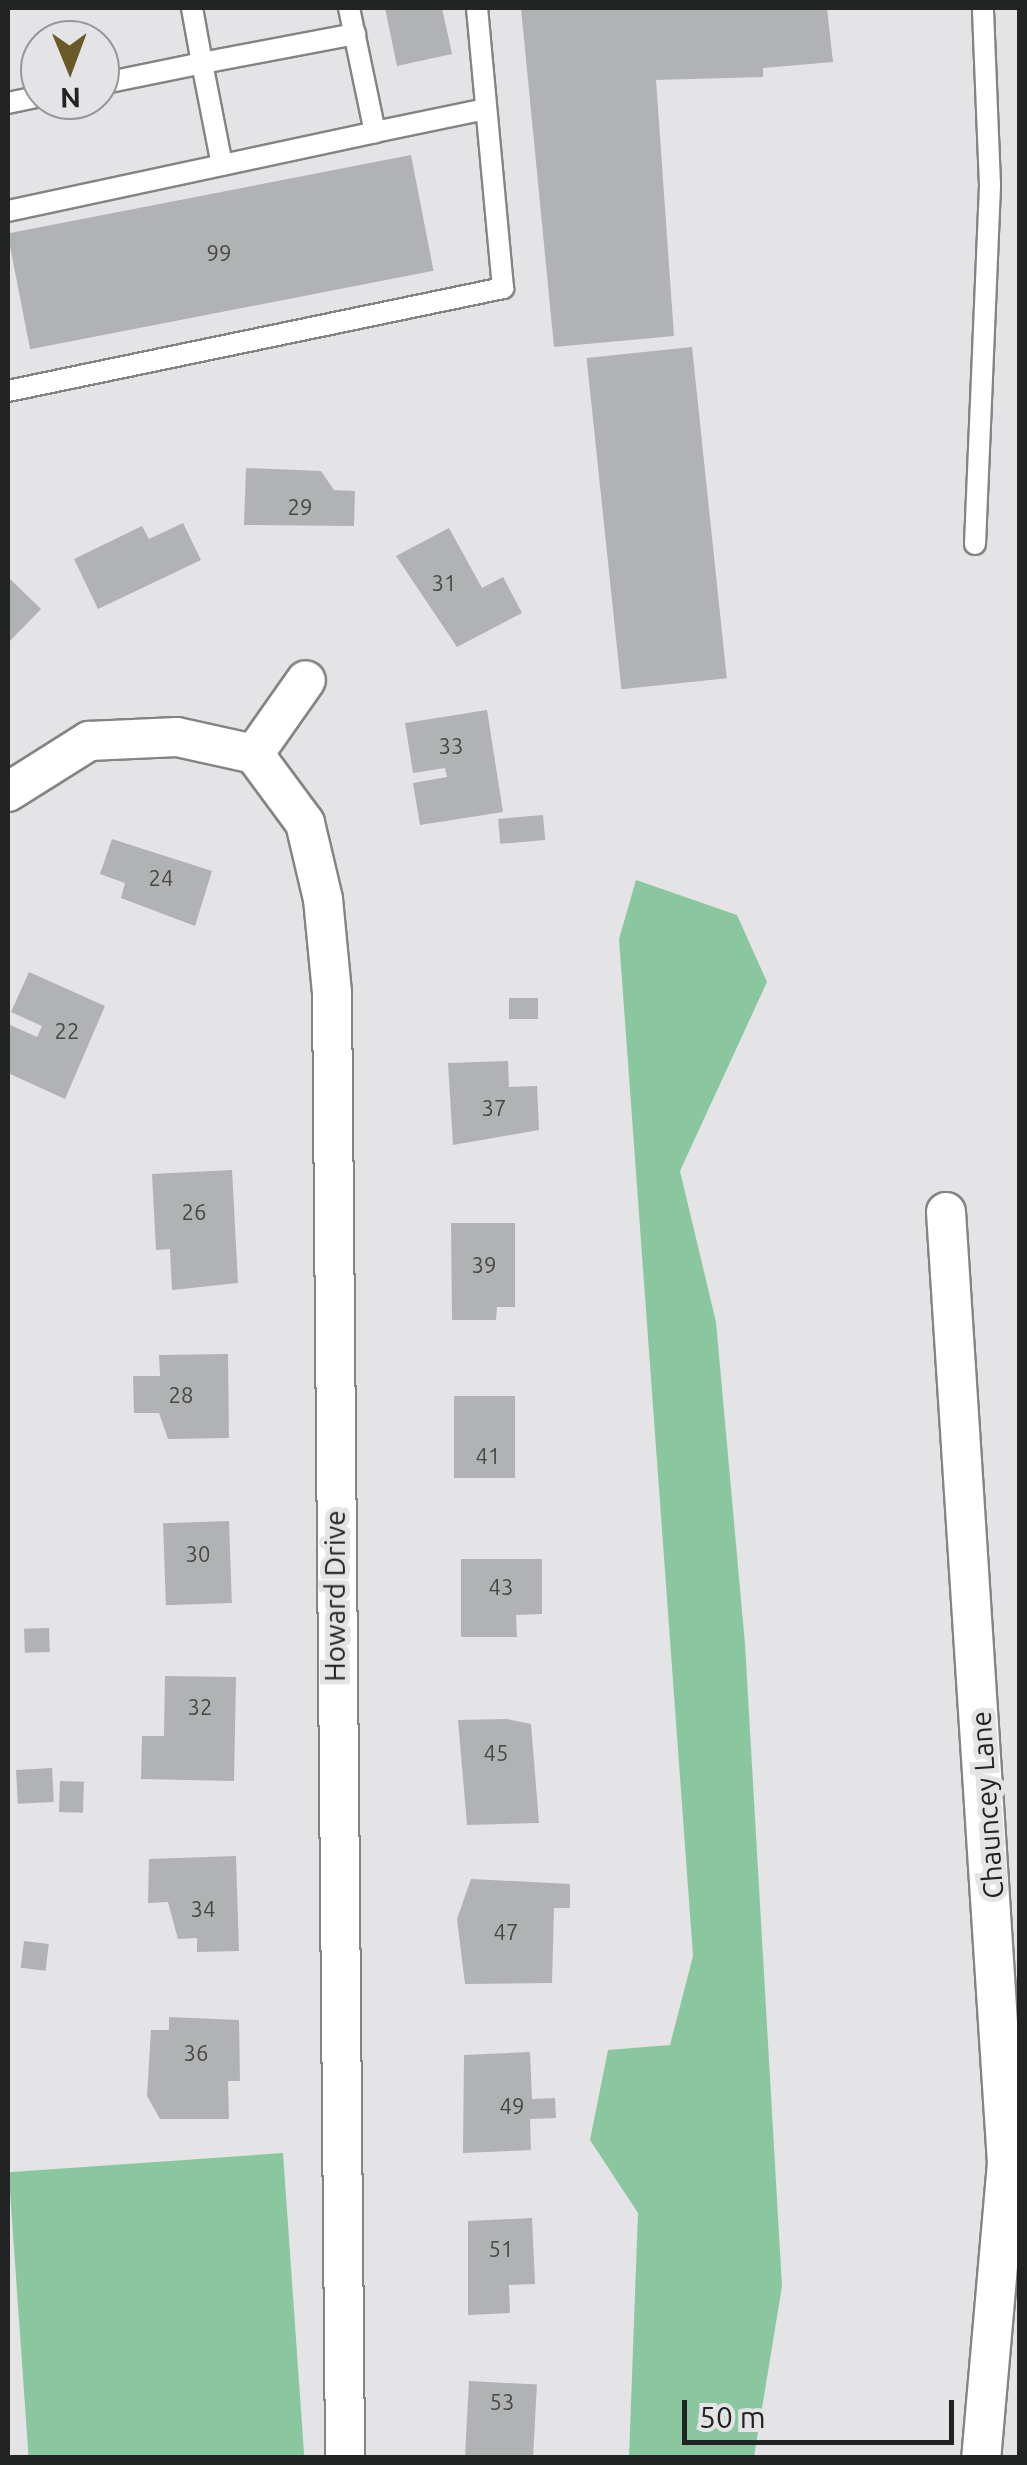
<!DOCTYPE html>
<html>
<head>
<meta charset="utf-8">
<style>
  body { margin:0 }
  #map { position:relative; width:1027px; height:2465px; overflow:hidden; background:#e4e4e6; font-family:Ubuntu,sans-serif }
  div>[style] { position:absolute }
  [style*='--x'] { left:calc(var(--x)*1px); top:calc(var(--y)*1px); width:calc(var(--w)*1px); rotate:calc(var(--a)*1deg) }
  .green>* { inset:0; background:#8ac79f; transform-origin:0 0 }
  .building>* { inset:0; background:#b1b2b3; transform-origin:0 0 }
  .roads { filter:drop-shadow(2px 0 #848485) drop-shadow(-2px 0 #848485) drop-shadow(0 2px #848485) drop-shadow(0 -2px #848485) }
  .lane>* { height:20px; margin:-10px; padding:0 10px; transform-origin:10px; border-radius:10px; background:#fff }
  .street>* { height:38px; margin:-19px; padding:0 19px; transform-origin:19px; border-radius:19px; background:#fff }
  span { translate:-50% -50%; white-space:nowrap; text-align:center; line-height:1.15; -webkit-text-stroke:10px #e4e4e6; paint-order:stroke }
  .number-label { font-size:22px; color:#464747 }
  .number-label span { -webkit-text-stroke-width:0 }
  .street-label { font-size:28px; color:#222323 }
  .frame { position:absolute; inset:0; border:10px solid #222323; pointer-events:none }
  .north { position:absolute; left:20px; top:20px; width:100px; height:100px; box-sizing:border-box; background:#e4e4e6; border:2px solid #969798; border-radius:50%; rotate:179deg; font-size:28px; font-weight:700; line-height:40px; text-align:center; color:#222323 }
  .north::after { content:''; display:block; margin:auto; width:35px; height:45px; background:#695a27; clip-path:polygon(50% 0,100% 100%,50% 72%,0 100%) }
  .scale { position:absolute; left:682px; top:2400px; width:272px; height:45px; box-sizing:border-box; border:5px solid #222323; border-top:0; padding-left:12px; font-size:30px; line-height:35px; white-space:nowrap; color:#222323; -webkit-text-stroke:8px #e4e4e6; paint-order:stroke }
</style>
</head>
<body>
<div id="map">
  <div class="green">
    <i style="clip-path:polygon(636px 880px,737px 915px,767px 982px,680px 1171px,716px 1322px,745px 1644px,782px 2286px,754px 2457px,629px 2457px,638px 2213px,590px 2140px,608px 2050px,670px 2045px,693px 1956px,619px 939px)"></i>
    <i style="left:283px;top:2153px;width:305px;height:275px;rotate:86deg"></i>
  </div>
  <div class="building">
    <i style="clip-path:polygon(385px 8px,442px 8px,452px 54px,397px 66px)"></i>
    <i style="clip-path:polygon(521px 8px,827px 8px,833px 62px,763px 68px,763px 77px,656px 80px,674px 336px,554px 347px)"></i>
    <i style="left:411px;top:155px;width:118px;height:411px;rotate:79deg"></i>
    <i style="left:692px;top:347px;width:333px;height:106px;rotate:84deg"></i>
    <i style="clip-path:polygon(246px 468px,321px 471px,334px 490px,355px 491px,354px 526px,244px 525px)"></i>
    <i style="clip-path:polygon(183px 523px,201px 560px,98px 609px,74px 559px,142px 526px,149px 539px)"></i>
    <i style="clip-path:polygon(449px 528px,482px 588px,503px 577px,522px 613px,457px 647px,396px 556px)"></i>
    <i style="clip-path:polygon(8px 577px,41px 609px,8px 643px)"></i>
    <i style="clip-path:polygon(487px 710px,503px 812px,420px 825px,413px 783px,447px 777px,445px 768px,413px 773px,405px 723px)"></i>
    <i style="left:543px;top:815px;width:25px;height:45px;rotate:85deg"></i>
    <i style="clip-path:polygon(112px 839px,212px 871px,195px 926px,121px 898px,125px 883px,100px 874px)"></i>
    <i style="clip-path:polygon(29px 972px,105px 1006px,65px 1099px,8px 1073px,8px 1024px,37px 1037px,42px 1026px,11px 1012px)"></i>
    <i style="left:538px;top:998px;width:21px;height:29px;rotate:90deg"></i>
    <i style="clip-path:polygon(508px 1061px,509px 1087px,537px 1086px,539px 1130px,453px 1145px,448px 1063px)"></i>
    <i style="clip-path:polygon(232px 1170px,238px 1283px,172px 1290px,170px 1249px,156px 1250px,152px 1174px)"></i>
    <i style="clip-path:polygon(451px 1223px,515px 1223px,515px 1307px,497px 1307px,496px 1320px,452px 1320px)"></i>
    <i style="clip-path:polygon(228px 1354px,229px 1438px,168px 1439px,159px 1413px,134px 1413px,133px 1376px,160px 1376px,159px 1355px)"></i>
    <i style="left:454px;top:1396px;width:61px;height:82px"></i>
    <i style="left:229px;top:1521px;width:82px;height:66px;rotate:88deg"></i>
    <i style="clip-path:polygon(461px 1559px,542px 1559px,542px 1614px,516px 1615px,517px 1637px,461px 1637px)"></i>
    <i style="left:49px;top:1628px;width:24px;height:25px;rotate:88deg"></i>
    <i style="clip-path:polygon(165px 1676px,236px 1677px,234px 1781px,141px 1779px,142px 1736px,164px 1736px)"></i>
    <i style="clip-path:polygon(507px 1719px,531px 1724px,539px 1823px,467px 1825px,458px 1720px)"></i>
    <i style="left:52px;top:1768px;width:34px;height:36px;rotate:87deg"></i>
    <i style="left:60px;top:1781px;width:24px;height:31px;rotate:2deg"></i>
    <i style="clip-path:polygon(236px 1856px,239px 1951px,197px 1952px,197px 1938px,178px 1939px,168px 1902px,148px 1903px,149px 1859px)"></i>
    <i style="clip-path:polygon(471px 1879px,570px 1884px,570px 1908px,554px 1908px,552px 1983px,465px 1984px,457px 1919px)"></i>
    <i style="left:24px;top:1941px;width:25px;height:27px;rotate:7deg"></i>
    <i style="clip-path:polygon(169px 2017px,239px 2020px,240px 2081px,228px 2081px,229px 2119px,160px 2119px,147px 2096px,151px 2030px,169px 2030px)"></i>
    <i style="clip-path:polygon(530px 2052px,532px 2099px,555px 2098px,556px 2118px,530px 2119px,531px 2150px,463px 2153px,464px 2055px)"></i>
    <i style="clip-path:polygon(532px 2218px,535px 2284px,509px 2285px,510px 2313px,468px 2315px,468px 2221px)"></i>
    <i style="left:469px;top:2381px;width:68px;height:77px;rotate:3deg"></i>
  </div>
  <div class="roads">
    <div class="lane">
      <i style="--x:349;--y:8;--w:127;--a:78.2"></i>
      <i style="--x:375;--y:132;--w:113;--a:-11.7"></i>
      <i style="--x:100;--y:84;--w:104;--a:-11.6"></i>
      <i style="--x:202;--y:63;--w:56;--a:-100.3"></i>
      <i style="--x:8;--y:103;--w:33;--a:-12"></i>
      <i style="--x:222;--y:165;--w:104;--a:-101.1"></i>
      <i style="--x:202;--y:63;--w:156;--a:-10.7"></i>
      <i style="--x:8;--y:211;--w:375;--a:-12.1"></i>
      <i style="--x:8;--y:391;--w:506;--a:-11.75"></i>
      <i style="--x:503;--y:288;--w:281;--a:-95.3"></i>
      <i style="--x:975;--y:544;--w:359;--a:-87.6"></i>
      <i style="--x:990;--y:185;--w:177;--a:-92.3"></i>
    </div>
    <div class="street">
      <i style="--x:254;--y:754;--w:90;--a:-54.9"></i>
      <i style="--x:8;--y:792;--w:96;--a:-32.2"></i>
      <i style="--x:89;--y:741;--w:88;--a:-2.6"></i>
      <i style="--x:177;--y:737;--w:79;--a:12.4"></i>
      <i style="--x:254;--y:754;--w:86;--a:53.5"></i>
      <i style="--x:305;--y:823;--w:78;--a:76.7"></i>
      <i style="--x:323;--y:899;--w:94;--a:84.5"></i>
      <i style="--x:332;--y:993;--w:1465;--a:89.49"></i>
      <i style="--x:946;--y:1212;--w:953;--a:86.33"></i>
      <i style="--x:1007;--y:2163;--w:296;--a:95"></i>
    </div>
  </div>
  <div class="number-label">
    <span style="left:219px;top:253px">99</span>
    <span style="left:300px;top:507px">29</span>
    <span style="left:444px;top:583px">31</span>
    <span style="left:451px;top:746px">33</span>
    <span style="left:161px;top:878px">24</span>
    <span style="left:67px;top:1031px">22</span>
    <span style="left:494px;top:1108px">37</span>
    <span style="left:194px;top:1212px">26</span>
    <span style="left:484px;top:1265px">39</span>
    <span style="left:181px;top:1395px">28</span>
    <span style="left:488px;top:1456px">41</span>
    <span style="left:198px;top:1554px">30</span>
    <span style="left:501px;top:1587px">43</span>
    <span style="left:200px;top:1707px">32</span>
    <span style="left:496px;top:1753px">45</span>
    <span style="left:203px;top:1909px">34</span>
    <span style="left:506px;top:1932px">47</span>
    <span style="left:196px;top:2053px">36</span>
    <span style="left:512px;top:2106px">49</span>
    <span style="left:501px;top:2249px">51</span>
    <span style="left:502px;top:2402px">53</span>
  </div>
  <div class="street-label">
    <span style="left:335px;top:1596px;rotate:-90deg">Howard Drive</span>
    <span style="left:987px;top:1805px;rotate:-94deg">Chauncey Lane</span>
  </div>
  <div class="frame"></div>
  <div class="north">N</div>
  <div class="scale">50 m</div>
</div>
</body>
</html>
